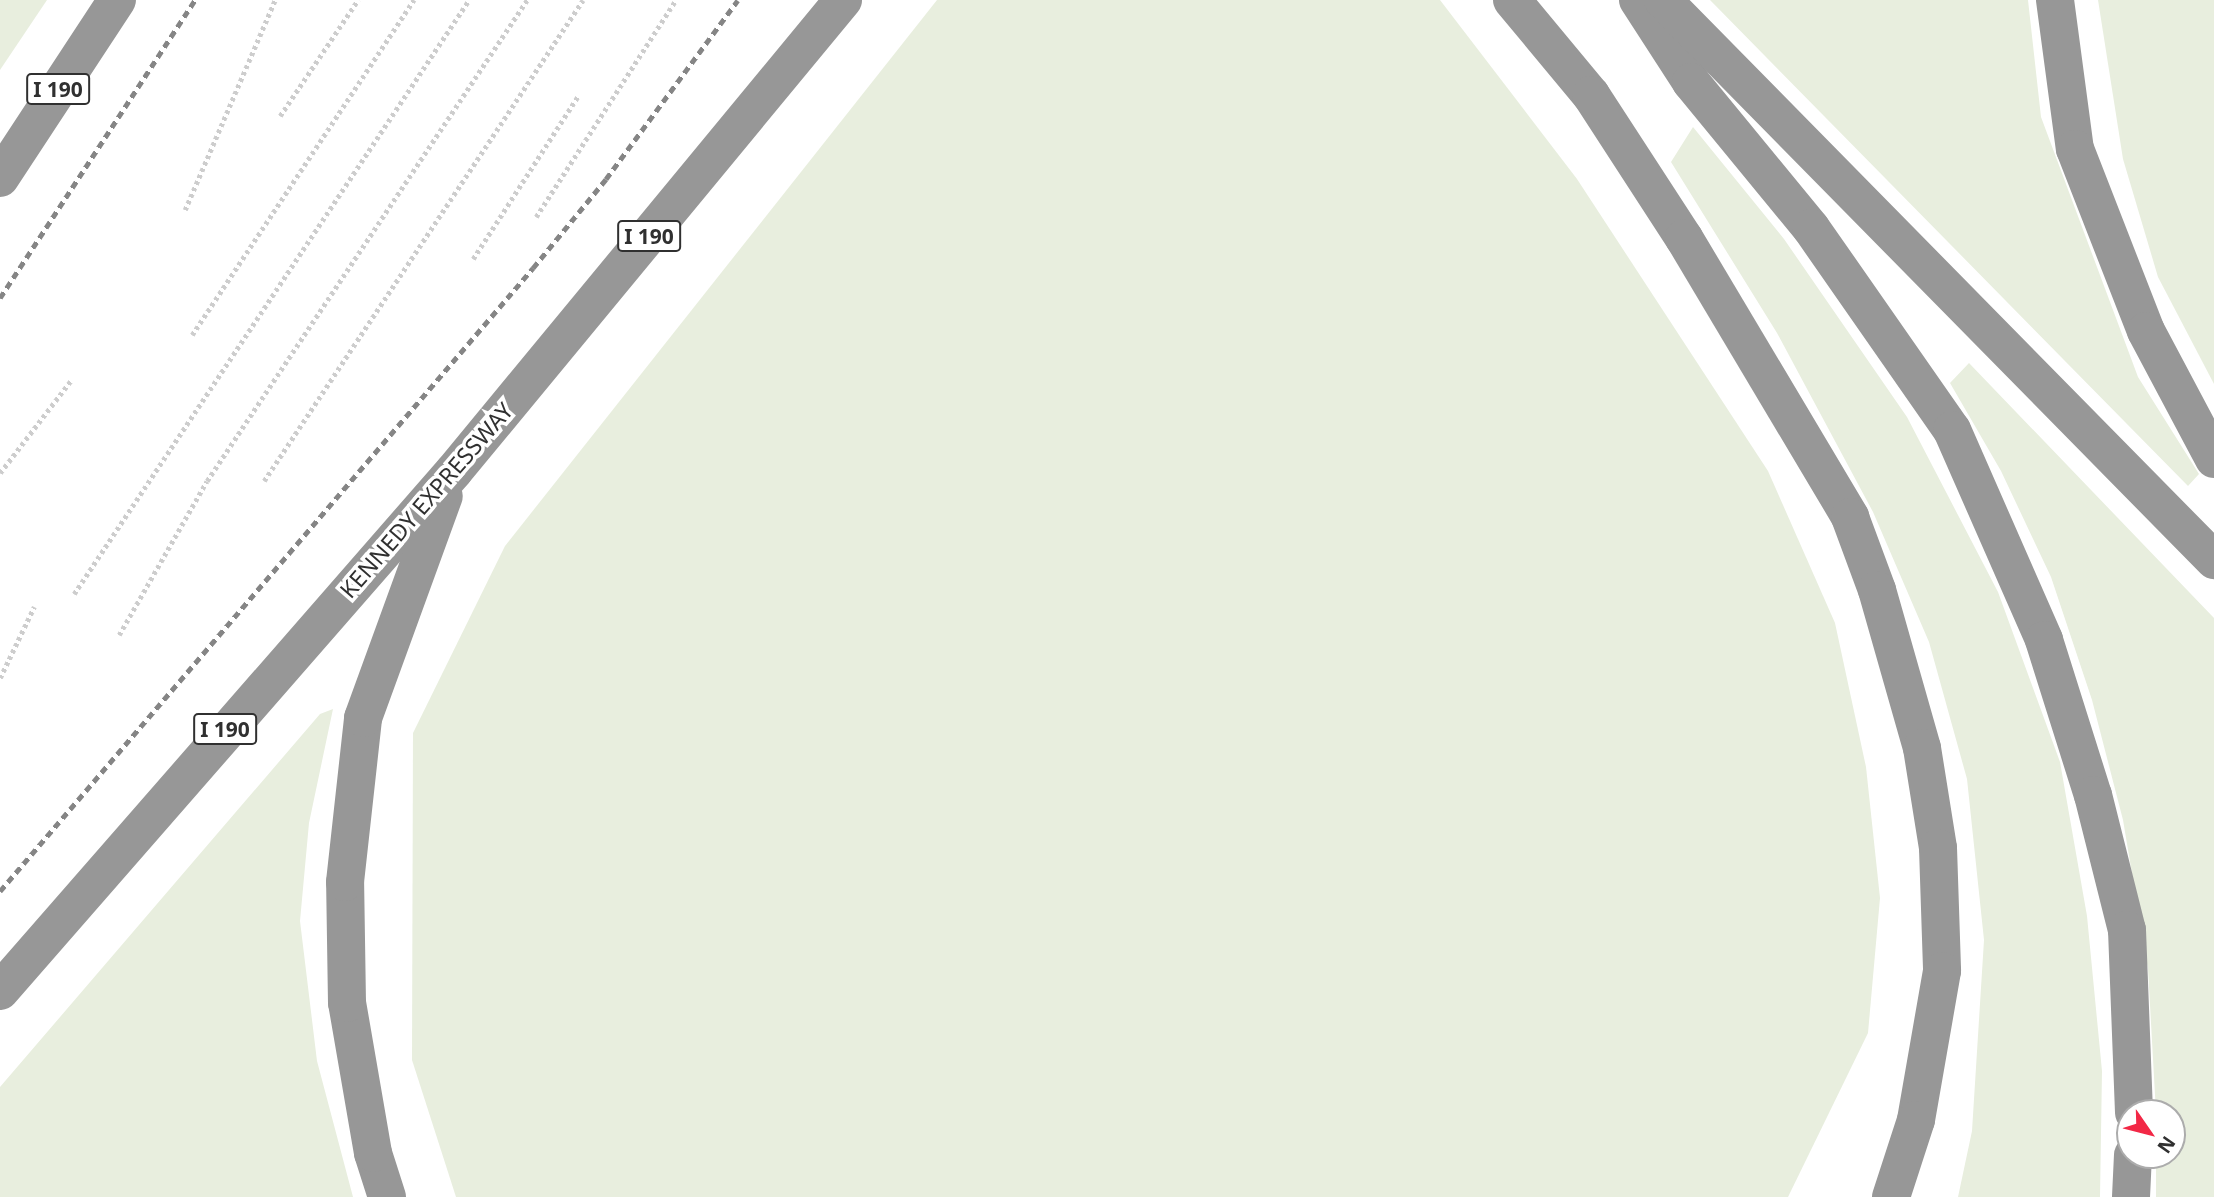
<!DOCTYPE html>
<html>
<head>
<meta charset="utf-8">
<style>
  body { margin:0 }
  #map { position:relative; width:2214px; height:1197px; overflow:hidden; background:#fff; font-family:"Noto Sans",sans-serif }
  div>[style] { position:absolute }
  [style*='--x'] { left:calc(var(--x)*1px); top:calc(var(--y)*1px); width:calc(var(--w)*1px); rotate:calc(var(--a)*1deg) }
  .green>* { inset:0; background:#e8eede }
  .path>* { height:4.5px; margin-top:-2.25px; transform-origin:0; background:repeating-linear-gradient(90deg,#cdcdcd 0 3.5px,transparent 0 7px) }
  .highway>* { height:38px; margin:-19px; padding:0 19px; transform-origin:19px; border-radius:19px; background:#979797 }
  .rail>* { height:5px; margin-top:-2.5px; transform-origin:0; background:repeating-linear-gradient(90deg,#858585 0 7px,transparent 0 12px) }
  span { translate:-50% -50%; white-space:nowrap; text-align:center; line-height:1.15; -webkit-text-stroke:7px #fff; paint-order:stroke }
  .shield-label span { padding:2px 5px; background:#fff; border:2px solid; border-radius:5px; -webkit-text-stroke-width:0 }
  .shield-label { font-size:21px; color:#303030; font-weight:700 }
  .street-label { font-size:23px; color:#303030 }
  .north { position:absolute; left:2116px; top:1099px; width:70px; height:70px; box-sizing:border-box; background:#fff; border:2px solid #acacac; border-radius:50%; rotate:125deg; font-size:19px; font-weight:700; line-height:28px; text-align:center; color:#303030 }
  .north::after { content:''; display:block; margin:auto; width:24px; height:32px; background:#f22846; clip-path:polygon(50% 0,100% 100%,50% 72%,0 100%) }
</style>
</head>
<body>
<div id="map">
  <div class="green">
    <i style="clip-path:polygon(0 0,47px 0,0 70px)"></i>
    <i style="clip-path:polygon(937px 0,1440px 0,1577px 179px,1768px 471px,1835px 623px,1866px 767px,1880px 898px,1868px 1033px,1788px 1197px,456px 1197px,412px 1060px,413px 733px,505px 546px)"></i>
    <i style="clip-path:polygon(1710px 0,2028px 0,2041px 117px,2138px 377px,2199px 474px,2188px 486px)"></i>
    <i style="clip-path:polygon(2098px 0,2214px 0,2214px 384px,2158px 277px,2123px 159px)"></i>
    <i style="clip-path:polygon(1693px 127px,1784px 239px,1907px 417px,1998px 592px,2060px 762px,2087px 916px,2102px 1071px,2100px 1197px,1958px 1197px,1972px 1131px,1984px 940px,1967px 779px,1929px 642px,1873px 512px,1777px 333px,1671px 162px)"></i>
    <i style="clip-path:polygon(1969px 363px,2214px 618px,2214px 1197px,2156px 1197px,2156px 1155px,2172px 1155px,2172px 1113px,2156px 1113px,2148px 969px,2123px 820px,2092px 700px,2051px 577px,2001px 471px,1950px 383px)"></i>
    <i style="clip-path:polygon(333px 709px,309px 823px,300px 921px,317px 1061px,353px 1197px,0 1197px,0 1087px,320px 714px)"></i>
  </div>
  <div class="path">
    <i style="--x:280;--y:116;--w:140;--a:-56.1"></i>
    <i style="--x:185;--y:210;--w:228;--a:-66.8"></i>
    <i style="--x:536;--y:217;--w:258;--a:-57.2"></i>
    <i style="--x:473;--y:259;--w:194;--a:-57.2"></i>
    <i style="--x:192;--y:335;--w:402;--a:-56.5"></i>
    <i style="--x:0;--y:473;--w:118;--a:-52.5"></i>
    <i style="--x:264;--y:481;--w:577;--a:-56.45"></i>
    <i style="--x:74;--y:594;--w:713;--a:-56.38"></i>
    <i style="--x:119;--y:635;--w:177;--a:-60.3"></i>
    <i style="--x:207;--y:481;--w:578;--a:-56.36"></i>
    <i style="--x:0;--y:678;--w:79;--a:-64.4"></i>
  </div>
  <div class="highway">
    <i style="--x:1512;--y:0;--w:124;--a:50.3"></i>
    <i style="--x:1591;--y:95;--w:171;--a:57"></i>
    <i style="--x:1684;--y:238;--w:325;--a:59.2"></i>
    <i style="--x:1850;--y:517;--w:78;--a:69.7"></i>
    <i style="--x:1877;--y:590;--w:164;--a:74.1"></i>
    <i style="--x:1922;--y:748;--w:101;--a:80.9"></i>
    <i style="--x:1938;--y:848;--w:123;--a:88.1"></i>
    <i style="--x:1942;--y:971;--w:151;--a:99.9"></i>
    <i style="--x:1916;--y:1120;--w:81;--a:108"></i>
    <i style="--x:1638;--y:0;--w:98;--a:57.1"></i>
    <i style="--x:1691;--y:82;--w:189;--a:50.6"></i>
    <i style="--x:1811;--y:228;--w:246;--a:55.1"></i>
    <i style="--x:1952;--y:430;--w:229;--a:66.3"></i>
    <i style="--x:2044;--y:640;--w:163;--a:72.5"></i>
    <i style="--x:2093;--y:795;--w:139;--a:75.9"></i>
    <i style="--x:2127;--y:930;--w:183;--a:87.8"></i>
    <i style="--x:1663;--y:0;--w:786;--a:45.46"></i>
    <i style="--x:2055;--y:0;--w:150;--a:82.4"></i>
    <i style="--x:2075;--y:149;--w:195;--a:68.7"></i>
    <i style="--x:2146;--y:331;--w:145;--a:62"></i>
    <i style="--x:0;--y:178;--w:213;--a:-56.7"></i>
    <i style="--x:0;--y:991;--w:690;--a:-48.88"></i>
    <i style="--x:454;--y:471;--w:611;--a:-50.45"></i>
    <i style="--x:387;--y:1197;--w:46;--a:-107.7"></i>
    <i style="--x:373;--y:1153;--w:152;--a:-99.8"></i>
    <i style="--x:347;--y:1003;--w:121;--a:-90.9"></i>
    <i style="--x:345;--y:882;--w:165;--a:-83.7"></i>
    <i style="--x:363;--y:718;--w:236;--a:-70"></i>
    <i style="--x:2131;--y:1197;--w:42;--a:-87.3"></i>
  </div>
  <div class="rail">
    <i style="--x:0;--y:298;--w:356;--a:-56.8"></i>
    <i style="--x:0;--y:891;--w:820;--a:-49.45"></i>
    <i style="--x:533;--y:268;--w:115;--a:-50.6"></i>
    <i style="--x:606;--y:179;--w:222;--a:-53.6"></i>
  </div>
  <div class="shield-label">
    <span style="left:58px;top:89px">I 190</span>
    <span style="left:649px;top:236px">I 190</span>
    <span style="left:225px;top:729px">I 190</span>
  </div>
  <div class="street-label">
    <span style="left:426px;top:500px;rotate:-49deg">KENNEDY EXPRESSWAY</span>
  </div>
  <div class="north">N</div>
</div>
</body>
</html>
